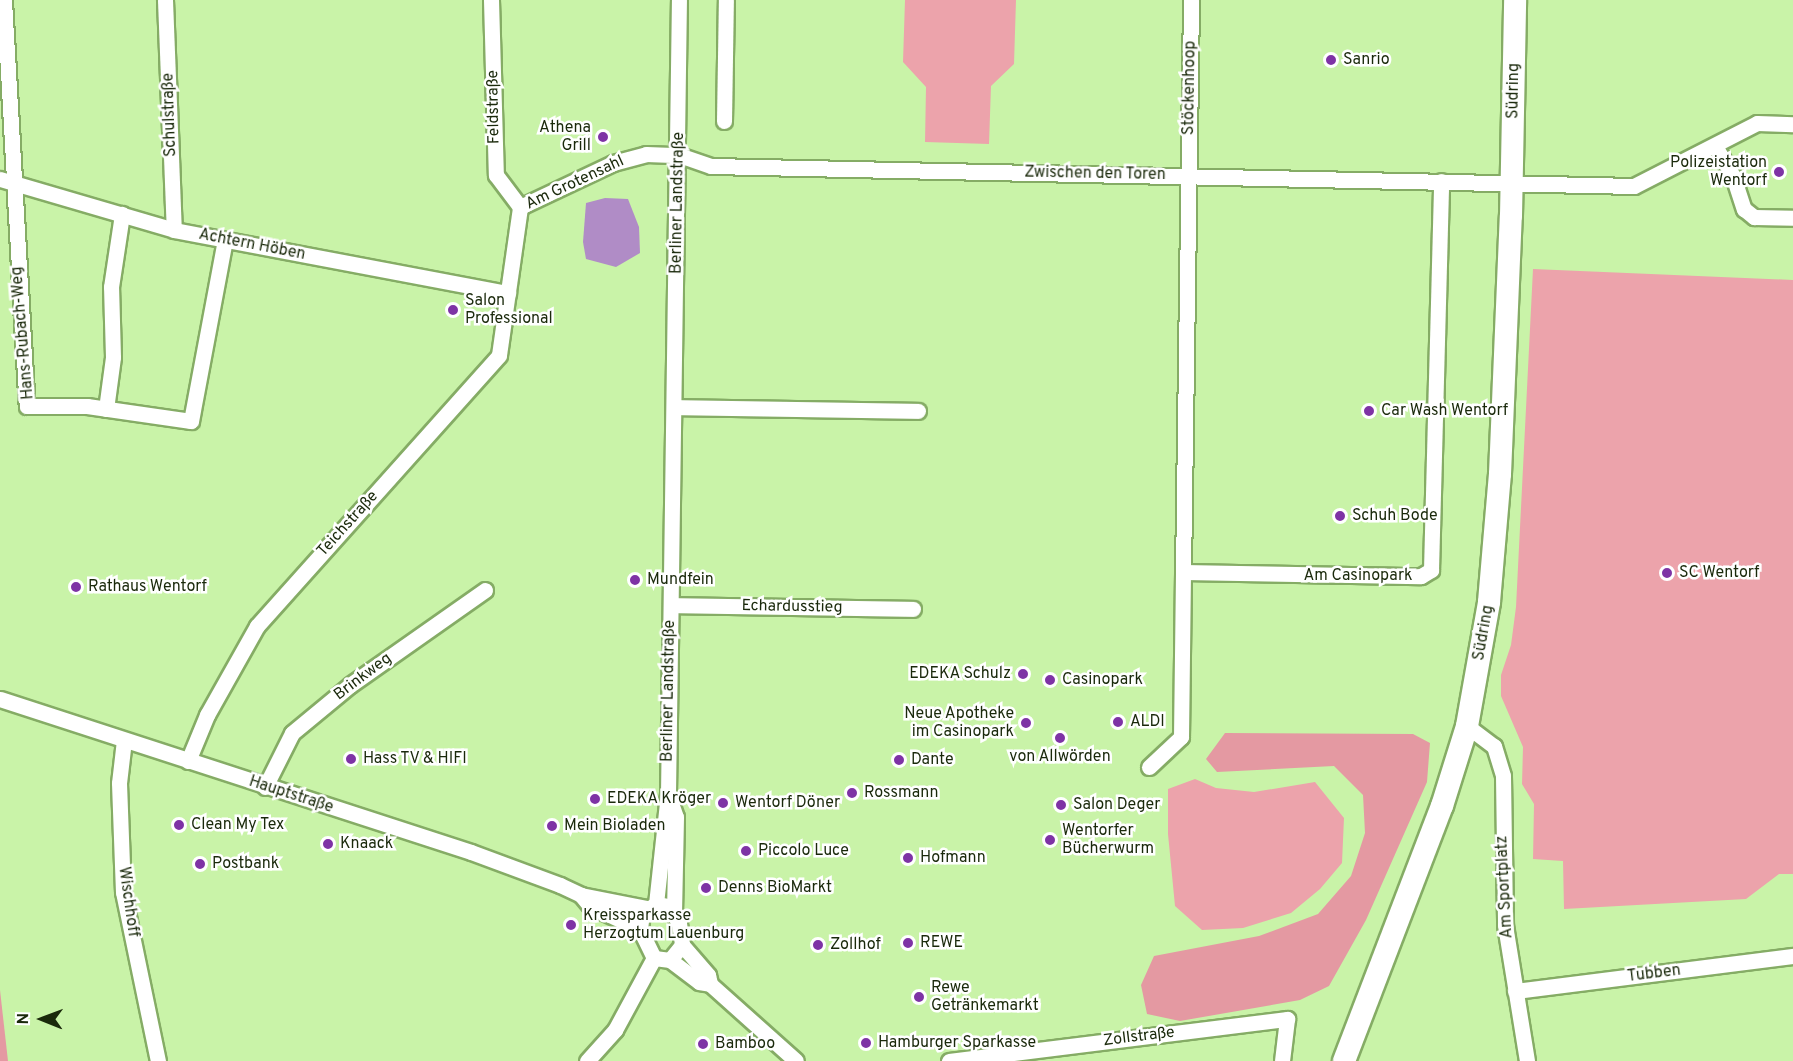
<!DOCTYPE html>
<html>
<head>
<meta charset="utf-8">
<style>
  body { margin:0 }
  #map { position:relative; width:1793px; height:1061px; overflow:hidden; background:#c9f3a8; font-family:Overpass,sans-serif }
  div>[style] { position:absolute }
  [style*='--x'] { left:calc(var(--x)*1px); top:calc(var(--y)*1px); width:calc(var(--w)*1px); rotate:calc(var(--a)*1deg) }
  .green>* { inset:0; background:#eca3ab }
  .forest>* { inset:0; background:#e499a2 }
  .water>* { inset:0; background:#b08cc6 }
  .roads { filter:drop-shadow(2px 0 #85ac65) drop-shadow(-2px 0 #85ac65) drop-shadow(0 2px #85ac65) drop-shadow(0 -2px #85ac65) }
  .minor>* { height:15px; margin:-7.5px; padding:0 7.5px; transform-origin:7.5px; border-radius:7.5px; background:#fff }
  .primary>* { height:22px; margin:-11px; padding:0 11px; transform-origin:11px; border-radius:11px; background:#fff }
  .dots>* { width:16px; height:16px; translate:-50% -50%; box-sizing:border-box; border:3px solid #fff; border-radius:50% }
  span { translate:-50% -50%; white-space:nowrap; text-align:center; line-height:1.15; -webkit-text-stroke:5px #fff; paint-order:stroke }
  .poi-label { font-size:16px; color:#1a290b }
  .left { translate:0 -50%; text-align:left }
  .right { translate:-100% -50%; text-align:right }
  .street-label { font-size:16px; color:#1a290b }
  .north { position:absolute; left:12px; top:989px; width:60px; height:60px; -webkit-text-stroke:4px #fff; paint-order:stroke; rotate:271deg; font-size:16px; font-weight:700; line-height:24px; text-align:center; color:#1a290b }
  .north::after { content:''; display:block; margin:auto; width:21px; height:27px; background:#1a290b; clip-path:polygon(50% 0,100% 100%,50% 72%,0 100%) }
</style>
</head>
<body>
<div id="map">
  <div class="green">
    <i style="clip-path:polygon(905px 0,1016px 0,1014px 64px,991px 86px,989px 144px,925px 142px,926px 87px,903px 62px)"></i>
    <i style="clip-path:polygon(1533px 269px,1793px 280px,1793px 874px,1779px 874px,1746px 899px,1564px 909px,1563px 861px,1533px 859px,1534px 804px,1522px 784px,1523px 747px,1501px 696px,1501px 675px,1511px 645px,1516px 607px)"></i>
    <i style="clip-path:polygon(1195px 779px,1216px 788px,1254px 792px,1315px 782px,1344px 818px,1342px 863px,1320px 889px,1291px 913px,1243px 928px,1202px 930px,1175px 906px,1168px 834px,1168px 789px)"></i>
  </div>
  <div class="forest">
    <i style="clip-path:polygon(1225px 733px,1413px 734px,1430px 743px,1427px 782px,1366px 920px,1329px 986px,1300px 1000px,1180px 1021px,1147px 1014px,1141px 985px,1154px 956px,1259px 936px,1318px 914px,1351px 876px,1365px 833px,1363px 795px,1334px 766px,1217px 772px,1206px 759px)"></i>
    <i style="clip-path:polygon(0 990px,8px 1061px,0 1061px)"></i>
  </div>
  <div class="water">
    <i style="clip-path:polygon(605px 198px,628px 199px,639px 227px,640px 253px,616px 267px,586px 259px,583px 242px,586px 203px)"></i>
  </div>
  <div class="roads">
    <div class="minor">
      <i style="--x:4;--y:0;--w:407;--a:86.8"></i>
      <i style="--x:27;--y:406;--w:60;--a:0"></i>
      <i style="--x:87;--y:406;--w:105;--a:8.2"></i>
      <i style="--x:191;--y:421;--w:184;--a:-79.4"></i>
      <i style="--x:165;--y:0;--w:230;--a:87.8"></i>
      <i style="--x:491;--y:0;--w:175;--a:88.4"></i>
      <i style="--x:496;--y:175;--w:40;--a:53"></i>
      <i style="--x:1191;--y:0;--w:572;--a:90.8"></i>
      <i style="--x:1183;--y:572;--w:238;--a:1"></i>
      <i style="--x:1421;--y:576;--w:12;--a:-31"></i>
      <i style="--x:1431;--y:570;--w:389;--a:-88.5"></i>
      <i style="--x:724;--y:121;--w:121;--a:-89.1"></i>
      <i style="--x:1715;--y:146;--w:35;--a:59"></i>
      <i style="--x:1733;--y:176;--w:35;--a:72"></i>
      <i style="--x:1744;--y:209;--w:13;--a:39"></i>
      <i style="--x:1754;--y:217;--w:39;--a:1"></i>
      <i style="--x:0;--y:179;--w:181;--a:16.3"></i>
      <i style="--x:174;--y:230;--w:340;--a:10.7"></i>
      <i style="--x:674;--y:407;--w:244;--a:0.9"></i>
      <i style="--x:106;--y:409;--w:52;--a:-82.3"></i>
      <i style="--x:113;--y:357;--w:70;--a:-91.6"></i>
      <i style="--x:111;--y:287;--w:74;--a:-81.4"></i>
      <i style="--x:671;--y:605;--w:242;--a:0.9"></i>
      <i style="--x:0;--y:699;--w:495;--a:18"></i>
      <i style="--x:471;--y:852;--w:95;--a:20.3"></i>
      <i style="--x:560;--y:885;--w:23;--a:25"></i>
      <i style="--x:581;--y:895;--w:14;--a:51"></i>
      <i style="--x:590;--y:906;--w:55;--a:24.7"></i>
      <i style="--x:1467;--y:726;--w:34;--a:37"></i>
      <i style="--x:1494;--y:746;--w:31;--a:73"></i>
      <i style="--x:1503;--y:776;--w:149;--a:89.2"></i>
      <i style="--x:1505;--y:925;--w:138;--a:80.8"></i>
      <i style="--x:124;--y:740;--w:43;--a:96.6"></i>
      <i style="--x:119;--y:783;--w:109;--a:87.9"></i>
      <i style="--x:123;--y:892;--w:173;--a:78.3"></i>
      <i style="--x:188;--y:761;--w:50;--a:-67.6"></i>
      <i style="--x:207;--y:715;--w:102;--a:-60.7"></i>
      <i style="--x:257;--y:626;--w:363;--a:-48.2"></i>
      <i style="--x:499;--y:355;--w:149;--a:-81.9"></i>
      <i style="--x:520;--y:207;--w:103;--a:-25.3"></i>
      <i style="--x:613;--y:163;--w:34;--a:-15"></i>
      <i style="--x:646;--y:154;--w:33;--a:2"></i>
      <i style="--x:679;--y:155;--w:34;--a:19"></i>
      <i style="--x:711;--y:166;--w:923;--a:1.24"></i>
      <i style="--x:1634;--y:186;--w:138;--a:-27.1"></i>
      <i style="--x:1757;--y:123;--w:36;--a:2"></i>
      <i style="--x:1149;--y:767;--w:44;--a:-43.2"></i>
      <i style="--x:1181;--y:737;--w:165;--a:-89.3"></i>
      <i style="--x:265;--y:787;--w:60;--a:-63.4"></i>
      <i style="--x:292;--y:733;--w:75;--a:-39.6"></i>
      <i style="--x:350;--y:685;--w:165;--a:-35.1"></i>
      <i style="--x:668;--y:794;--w:24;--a:71"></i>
      <i style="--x:676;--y:817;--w:94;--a:91.2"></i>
      <i style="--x:581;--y:895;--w:66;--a:11.3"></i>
      <i style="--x:656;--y:904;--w:111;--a:-83.8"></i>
      <i style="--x:668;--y:794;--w:794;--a:-89.21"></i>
      <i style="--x:656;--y:904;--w:13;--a:9"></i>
      <i style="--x:669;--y:906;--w:20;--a:60"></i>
      <i style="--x:679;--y:923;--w:22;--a:82"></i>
      <i style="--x:682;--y:945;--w:19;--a:129"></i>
      <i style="--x:670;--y:960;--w:16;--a:-173"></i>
      <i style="--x:654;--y:958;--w:32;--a:-116"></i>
      <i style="--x:640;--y:929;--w:16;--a:-83"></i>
      <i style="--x:642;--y:913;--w:17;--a:-33"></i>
      <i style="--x:682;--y:945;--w:40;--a:49"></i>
      <i style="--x:708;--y:975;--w:9;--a:77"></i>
      <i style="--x:670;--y:960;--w:36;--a:37"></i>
      <i style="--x:699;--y:982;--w:11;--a:10"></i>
      <i style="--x:710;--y:984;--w:115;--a:41.8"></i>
      <i style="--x:1515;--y:991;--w:280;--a:-7.2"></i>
      <i style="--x:587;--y:1061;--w:42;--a:-47.9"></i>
      <i style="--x:615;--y:1030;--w:82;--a:-61.6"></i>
      <i style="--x:949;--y:1061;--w:341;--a:-7.1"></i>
      <i style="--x:1287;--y:1019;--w:42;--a:96.8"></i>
    </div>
    <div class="primary">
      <i style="--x:1344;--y:1061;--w:273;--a:-69"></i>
      <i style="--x:1442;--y:806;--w:84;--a:-72.6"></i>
      <i style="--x:1467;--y:726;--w:126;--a:-79.9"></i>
      <i style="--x:1489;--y:602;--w:128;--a:-85.1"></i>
      <i style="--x:1500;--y:474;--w:258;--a:-87.6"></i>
      <i style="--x:1511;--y:216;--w:216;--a:-88.9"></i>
    </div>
  </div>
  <div class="dots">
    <i style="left:1331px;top:60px;background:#7e33a5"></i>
    <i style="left:603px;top:137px;background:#7e33a5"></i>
    <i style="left:1779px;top:172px;background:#7e33a5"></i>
    <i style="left:453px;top:310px;background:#7e33a5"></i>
    <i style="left:1369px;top:411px;background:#7e33a5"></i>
    <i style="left:1340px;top:516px;background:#7e33a5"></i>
    <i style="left:1667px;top:573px;background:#7e33a5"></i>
    <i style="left:635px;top:580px;background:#7e33a5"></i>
    <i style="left:76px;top:587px;background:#7e33a5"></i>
    <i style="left:1023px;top:674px;background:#7e33a5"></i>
    <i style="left:1050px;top:680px;background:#7e33a5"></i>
    <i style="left:1118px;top:722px;background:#7e33a5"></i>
    <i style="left:1026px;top:723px;background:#7e33a5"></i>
    <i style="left:1060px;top:738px;background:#7e33a5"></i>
    <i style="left:351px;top:759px;background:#7e33a5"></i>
    <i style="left:899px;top:760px;background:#7e33a5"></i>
    <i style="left:852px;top:793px;background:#7e33a5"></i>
    <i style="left:595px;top:799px;background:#7e33a5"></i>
    <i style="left:723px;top:803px;background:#7e33a5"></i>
    <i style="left:1061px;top:805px;background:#7e33a5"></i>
    <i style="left:179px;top:825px;background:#7e33a5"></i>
    <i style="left:552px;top:826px;background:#7e33a5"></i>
    <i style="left:1050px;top:840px;background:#7e33a5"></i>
    <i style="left:328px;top:844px;background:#7e33a5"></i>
    <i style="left:746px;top:851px;background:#7e33a5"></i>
    <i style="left:908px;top:858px;background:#7e33a5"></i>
    <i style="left:200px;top:864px;background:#7e33a5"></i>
    <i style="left:706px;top:888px;background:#7e33a5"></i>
    <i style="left:571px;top:925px;background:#7e33a5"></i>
    <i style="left:908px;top:943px;background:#7e33a5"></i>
    <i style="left:818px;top:945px;background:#7e33a5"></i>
    <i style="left:919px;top:997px;background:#7e33a5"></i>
    <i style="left:866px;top:1043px;background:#7e33a5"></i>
    <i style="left:703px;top:1044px;background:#7e33a5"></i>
  </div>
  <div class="poi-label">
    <span class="left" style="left:1343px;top:60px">Sanrio</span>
    <span class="right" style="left:591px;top:137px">Athena<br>Grill</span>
    <span class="right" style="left:1767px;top:172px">Polizeistation<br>Wentorf</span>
    <span class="left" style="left:465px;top:310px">Salon<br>Professional</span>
    <span class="left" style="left:1381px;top:411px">Car Wash Wentorf</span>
    <span class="left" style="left:1352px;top:516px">Schuh Bode</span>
    <span class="left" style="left:1679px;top:573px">SC Wentorf</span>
    <span class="left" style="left:647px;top:580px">Mundfein</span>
    <span class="left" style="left:88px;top:587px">Rathaus Wentorf</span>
    <span class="right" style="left:1011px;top:674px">EDEKA Schulz</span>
    <span class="left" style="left:1062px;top:680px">Casinopark</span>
    <span class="right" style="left:1014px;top:723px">Neue Apotheke<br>im Casinopark</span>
    <span class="left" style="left:1130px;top:722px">ALDI</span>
    <span style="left:1060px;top:757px">von Allwörden</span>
    <span class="left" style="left:363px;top:759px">Hass TV &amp; HIFI</span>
    <span class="left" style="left:911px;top:760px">Dante</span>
    <span class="left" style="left:864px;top:793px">Rossmann</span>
    <span class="left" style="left:607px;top:799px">EDEKA Kröger</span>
    <span class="left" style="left:735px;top:803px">Wentorf Döner</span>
    <span class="left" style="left:1073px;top:805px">Salon Deger</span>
    <span class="left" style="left:191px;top:825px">Clean My Tex</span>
    <span class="left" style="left:564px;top:826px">Mein Bioladen</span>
    <span class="left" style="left:1062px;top:840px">Wentorfer<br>Bücherwurm</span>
    <span class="left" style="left:340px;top:844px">Knaack</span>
    <span class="left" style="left:758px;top:851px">Piccolo Luce</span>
    <span class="left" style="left:920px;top:858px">Hofmann</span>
    <span class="left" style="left:212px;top:864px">Postbank</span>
    <span class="left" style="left:718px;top:888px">Denns BioMarkt</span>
    <span class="left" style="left:583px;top:925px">Kreissparkasse<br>Herzogtum Lauenburg</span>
    <span class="left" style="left:920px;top:943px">REWE</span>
    <span class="left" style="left:830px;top:945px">Zollhof</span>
    <span class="left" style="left:931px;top:997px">Rewe<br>Getränkemarkt</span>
    <span class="left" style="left:878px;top:1043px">Hamburger Sparkasse</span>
    <span class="left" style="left:715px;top:1044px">Bamboo</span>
  </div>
  <div class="street-label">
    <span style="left:1190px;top:88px;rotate:-89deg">Stöckenhoop</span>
    <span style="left:1514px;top:91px;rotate:-89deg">Südring</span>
    <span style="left:494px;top:107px;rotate:-91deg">Feldstraße</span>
    <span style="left:170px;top:115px;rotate:-92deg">Schulstraße</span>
    <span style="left:1095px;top:174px;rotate:1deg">Zwischen den Toren</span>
    <span style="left:575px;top:183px;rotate:-25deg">Am Grotensahl</span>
    <span style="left:678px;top:203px;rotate:-89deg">Berliner Landstraße</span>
    <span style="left:252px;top:245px;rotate:11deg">Achtern Höben</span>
    <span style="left:23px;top:333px;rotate:-95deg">Hans-Rubach-Weg</span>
    <span style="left:348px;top:524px;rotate:-48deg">Teichstraße</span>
    <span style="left:1358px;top:576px">Am Casinopark</span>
    <span style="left:792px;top:607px;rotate:1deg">Echardusstieg</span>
    <span style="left:1484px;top:633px;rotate:-80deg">Südring</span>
    <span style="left:363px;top:677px;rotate:-37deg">Brinkweg</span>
    <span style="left:669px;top:691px;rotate:-89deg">Berliner Landstraße</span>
    <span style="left:291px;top:795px;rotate:18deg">Hauptstraße</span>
    <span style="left:1505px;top:887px;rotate:-93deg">Am Sportplatz</span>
    <span style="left:128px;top:902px;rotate:82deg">Wischhoff</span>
    <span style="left:1654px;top:974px;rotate:-7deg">Tubben</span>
    <span style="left:1139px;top:1037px;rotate:-7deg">Zollstraße</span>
  </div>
  <div class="north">N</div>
</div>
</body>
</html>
